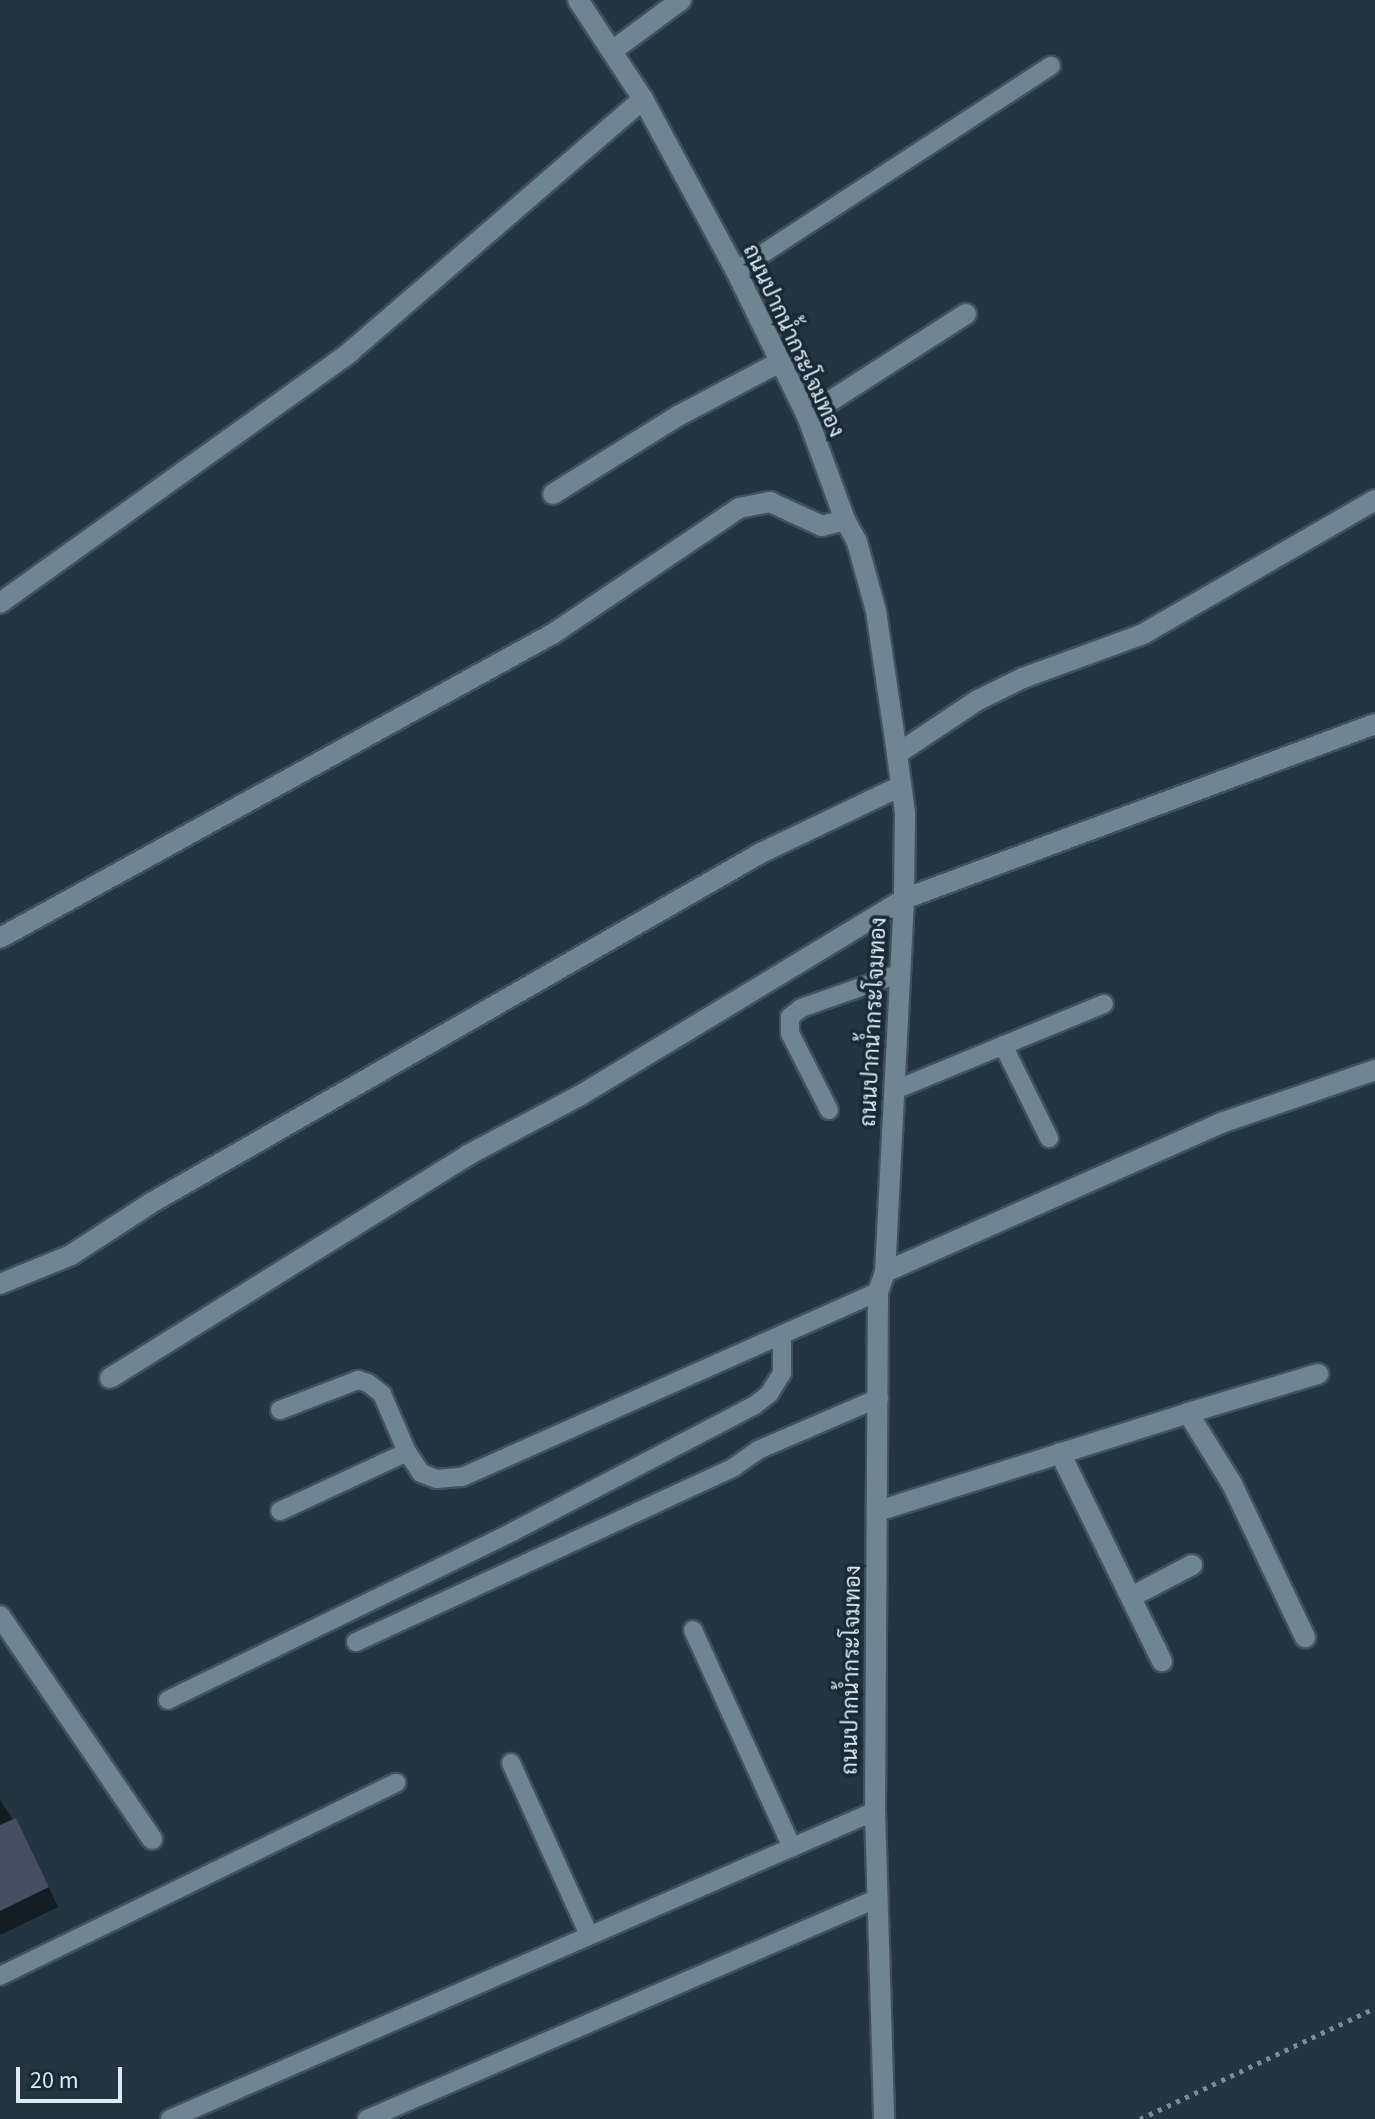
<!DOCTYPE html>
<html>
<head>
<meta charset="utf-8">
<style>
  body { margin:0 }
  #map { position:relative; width:1375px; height:2119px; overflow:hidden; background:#223540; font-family:"Source Sans 3",Sarabun,sans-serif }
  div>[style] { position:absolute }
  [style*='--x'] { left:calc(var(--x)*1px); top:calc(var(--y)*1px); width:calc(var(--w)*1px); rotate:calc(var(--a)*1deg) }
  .shadow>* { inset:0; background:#0007 }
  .building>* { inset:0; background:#454f60 }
  .path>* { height:5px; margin-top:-2.5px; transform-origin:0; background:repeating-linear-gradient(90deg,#7c8c95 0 4px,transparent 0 10px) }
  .roads { filter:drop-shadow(2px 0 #41525b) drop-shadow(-2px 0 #41525b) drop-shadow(0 2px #41525b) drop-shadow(0 -2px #41525b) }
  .lane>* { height:18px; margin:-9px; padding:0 9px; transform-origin:9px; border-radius:9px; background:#708592 }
  .street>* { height:20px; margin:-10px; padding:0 10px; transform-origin:10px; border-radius:10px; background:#708592 }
  .secondary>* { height:20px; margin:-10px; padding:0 10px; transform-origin:10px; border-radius:10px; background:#708592 }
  span { translate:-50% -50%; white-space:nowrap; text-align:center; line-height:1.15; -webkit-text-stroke:7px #182a35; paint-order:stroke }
  .street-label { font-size:22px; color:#deeaf1 }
  .scale { position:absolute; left:16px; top:2067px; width:106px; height:36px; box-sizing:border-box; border:4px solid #deeaf1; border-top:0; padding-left:10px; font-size:24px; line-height:28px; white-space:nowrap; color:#deeaf1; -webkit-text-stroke:6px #182a35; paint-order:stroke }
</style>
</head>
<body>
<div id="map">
  <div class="shadow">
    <i style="clip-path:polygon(0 1800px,26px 1839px,58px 1907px,0 1935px)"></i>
  </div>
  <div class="building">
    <i style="clip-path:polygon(16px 1818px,49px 1887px,0 1911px,0 1825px)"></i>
  </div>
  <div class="path">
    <i style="--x:1140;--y:2119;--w:260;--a:-25.3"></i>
  </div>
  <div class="roads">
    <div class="lane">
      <i style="--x:736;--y:271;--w:376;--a:-33.1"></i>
      <i style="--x:1003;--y:1045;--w:104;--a:63.7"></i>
      <i style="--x:895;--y:1090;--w:226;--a:-22.4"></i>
      <i style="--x:829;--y:1110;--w:86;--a:-116.9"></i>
      <i style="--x:790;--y:1033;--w:16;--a:-90"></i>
      <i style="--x:790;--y:1017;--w:14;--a:-39"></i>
      <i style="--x:801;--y:1008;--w:106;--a:-19.3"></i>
      <i style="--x:280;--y:1410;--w:84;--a:-21"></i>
      <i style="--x:358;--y:1380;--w:10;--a:17"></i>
      <i style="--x:368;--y:1383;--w:18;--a:38"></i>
      <i style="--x:382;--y:1394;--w:63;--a:66.7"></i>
      <i style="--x:407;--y:1452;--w:25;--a:56"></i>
      <i style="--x:421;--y:1473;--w:17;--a:21"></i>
      <i style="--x:437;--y:1479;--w:25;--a:-5"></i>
      <i style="--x:462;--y:1477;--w:455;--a:-24"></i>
      <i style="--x:280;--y:1511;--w:140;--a:-24.9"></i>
      <i style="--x:693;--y:1630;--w:239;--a:65.5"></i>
      <i style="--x:356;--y:1642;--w:417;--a:-24.8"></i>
      <i style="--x:734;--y:1467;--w:29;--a:-35"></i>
      <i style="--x:758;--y:1450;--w:132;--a:-23.3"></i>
      <i style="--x:168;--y:1700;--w:385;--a:-26"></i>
      <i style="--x:514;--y:1531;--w:272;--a:-27.6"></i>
      <i style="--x:755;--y:1405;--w:18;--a:-38"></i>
      <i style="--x:769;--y:1394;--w:25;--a:-58"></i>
      <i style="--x:782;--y:1373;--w:38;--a:-90"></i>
      <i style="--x:511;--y:1763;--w:189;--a:65.6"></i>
      <i style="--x:0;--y:1976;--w:441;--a:-26"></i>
      <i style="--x:170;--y:2119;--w:769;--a:-23.6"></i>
      <i style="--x:367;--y:2119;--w:555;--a:-23.37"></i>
    </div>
    <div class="street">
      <i style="--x:612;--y:51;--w:86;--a:-36.5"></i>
      <i style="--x:807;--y:416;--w:189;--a:-32.7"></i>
      <i style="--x:553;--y:494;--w:147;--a:-32"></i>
      <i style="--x:678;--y:416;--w:113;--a:-27.9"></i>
      <i style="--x:0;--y:603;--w:431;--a:-35.6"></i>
      <i style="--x:350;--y:352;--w:387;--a:-40.8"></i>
      <i style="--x:897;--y:754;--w:97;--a:-33.7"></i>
      <i style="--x:978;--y:700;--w:50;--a:-26.1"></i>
      <i style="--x:1023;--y:678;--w:128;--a:-20.1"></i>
      <i style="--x:1143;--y:634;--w:268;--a:-30"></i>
      <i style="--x:0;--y:938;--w:632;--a:-28.83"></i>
      <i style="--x:554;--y:633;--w:223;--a:-34"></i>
      <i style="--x:739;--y:508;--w:32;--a:-11"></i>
      <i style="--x:770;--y:502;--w:57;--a:24.8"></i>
      <i style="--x:822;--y:526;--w:24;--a:-15"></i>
      <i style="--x:885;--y:1272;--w:368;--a:-23.9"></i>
      <i style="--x:1221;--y:1123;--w:163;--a:-19"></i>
      <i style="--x:0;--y:1284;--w:77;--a:-22.2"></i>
      <i style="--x:71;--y:1255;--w:95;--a:-33"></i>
      <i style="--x:151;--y:1203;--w:703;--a:-29.85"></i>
      <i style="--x:761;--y:853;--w:155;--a:-25.6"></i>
      <i style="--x:110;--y:1378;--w:422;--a:-31.9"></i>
      <i style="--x:468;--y:1155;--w:126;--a:-28"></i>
      <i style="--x:579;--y:1096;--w:380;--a:-31.2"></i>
      <i style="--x:904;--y:899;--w:502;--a:-20.38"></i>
      <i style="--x:1188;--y:1413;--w:136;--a:-16.7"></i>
      <i style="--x:1060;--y:1453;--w:232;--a:63.9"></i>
      <i style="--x:878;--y:1511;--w:325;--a:-17.5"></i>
      <i style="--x:1188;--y:1413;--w:84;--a:58.2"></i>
      <i style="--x:1232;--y:1484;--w:170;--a:64.5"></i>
      <i style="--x:1131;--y:1597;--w:69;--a:-27.7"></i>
      <i style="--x:0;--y:1616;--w:270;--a:55.7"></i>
    </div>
    <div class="secondary">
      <i style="--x:578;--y:0;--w:118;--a:56.7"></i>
      <i style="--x:643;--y:99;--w:196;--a:61.6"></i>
      <i style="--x:736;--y:271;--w:161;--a:63.9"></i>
      <i style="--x:807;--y:416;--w:111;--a:69.9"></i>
      <i style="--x:845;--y:520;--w:25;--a:61"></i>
      <i style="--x:857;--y:542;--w:72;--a:74.6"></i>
      <i style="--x:876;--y:611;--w:145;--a:81.6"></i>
      <i style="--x:897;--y:754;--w:60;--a:82.3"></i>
      <i style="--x:905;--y:813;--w:86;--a:90.7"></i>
      <i style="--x:904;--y:899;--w:373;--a:92.9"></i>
      <i style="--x:885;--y:1272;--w:21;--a:109"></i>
      <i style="--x:878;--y:1292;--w:519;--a:90.33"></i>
      <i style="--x:875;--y:1811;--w:308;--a:88.3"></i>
    </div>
  </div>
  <div class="street-label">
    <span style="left:793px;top:341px;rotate:65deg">ถนนปากน้ำกระโจมทอง</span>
    <span style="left:874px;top:1022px;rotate:-87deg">ถนนปากน้ำกระโจมทอง</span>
    <span style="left:852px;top:1670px;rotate:-89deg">ถนนปากน้ำกระโจมทอง</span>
  </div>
  <div class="scale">20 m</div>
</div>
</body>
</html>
